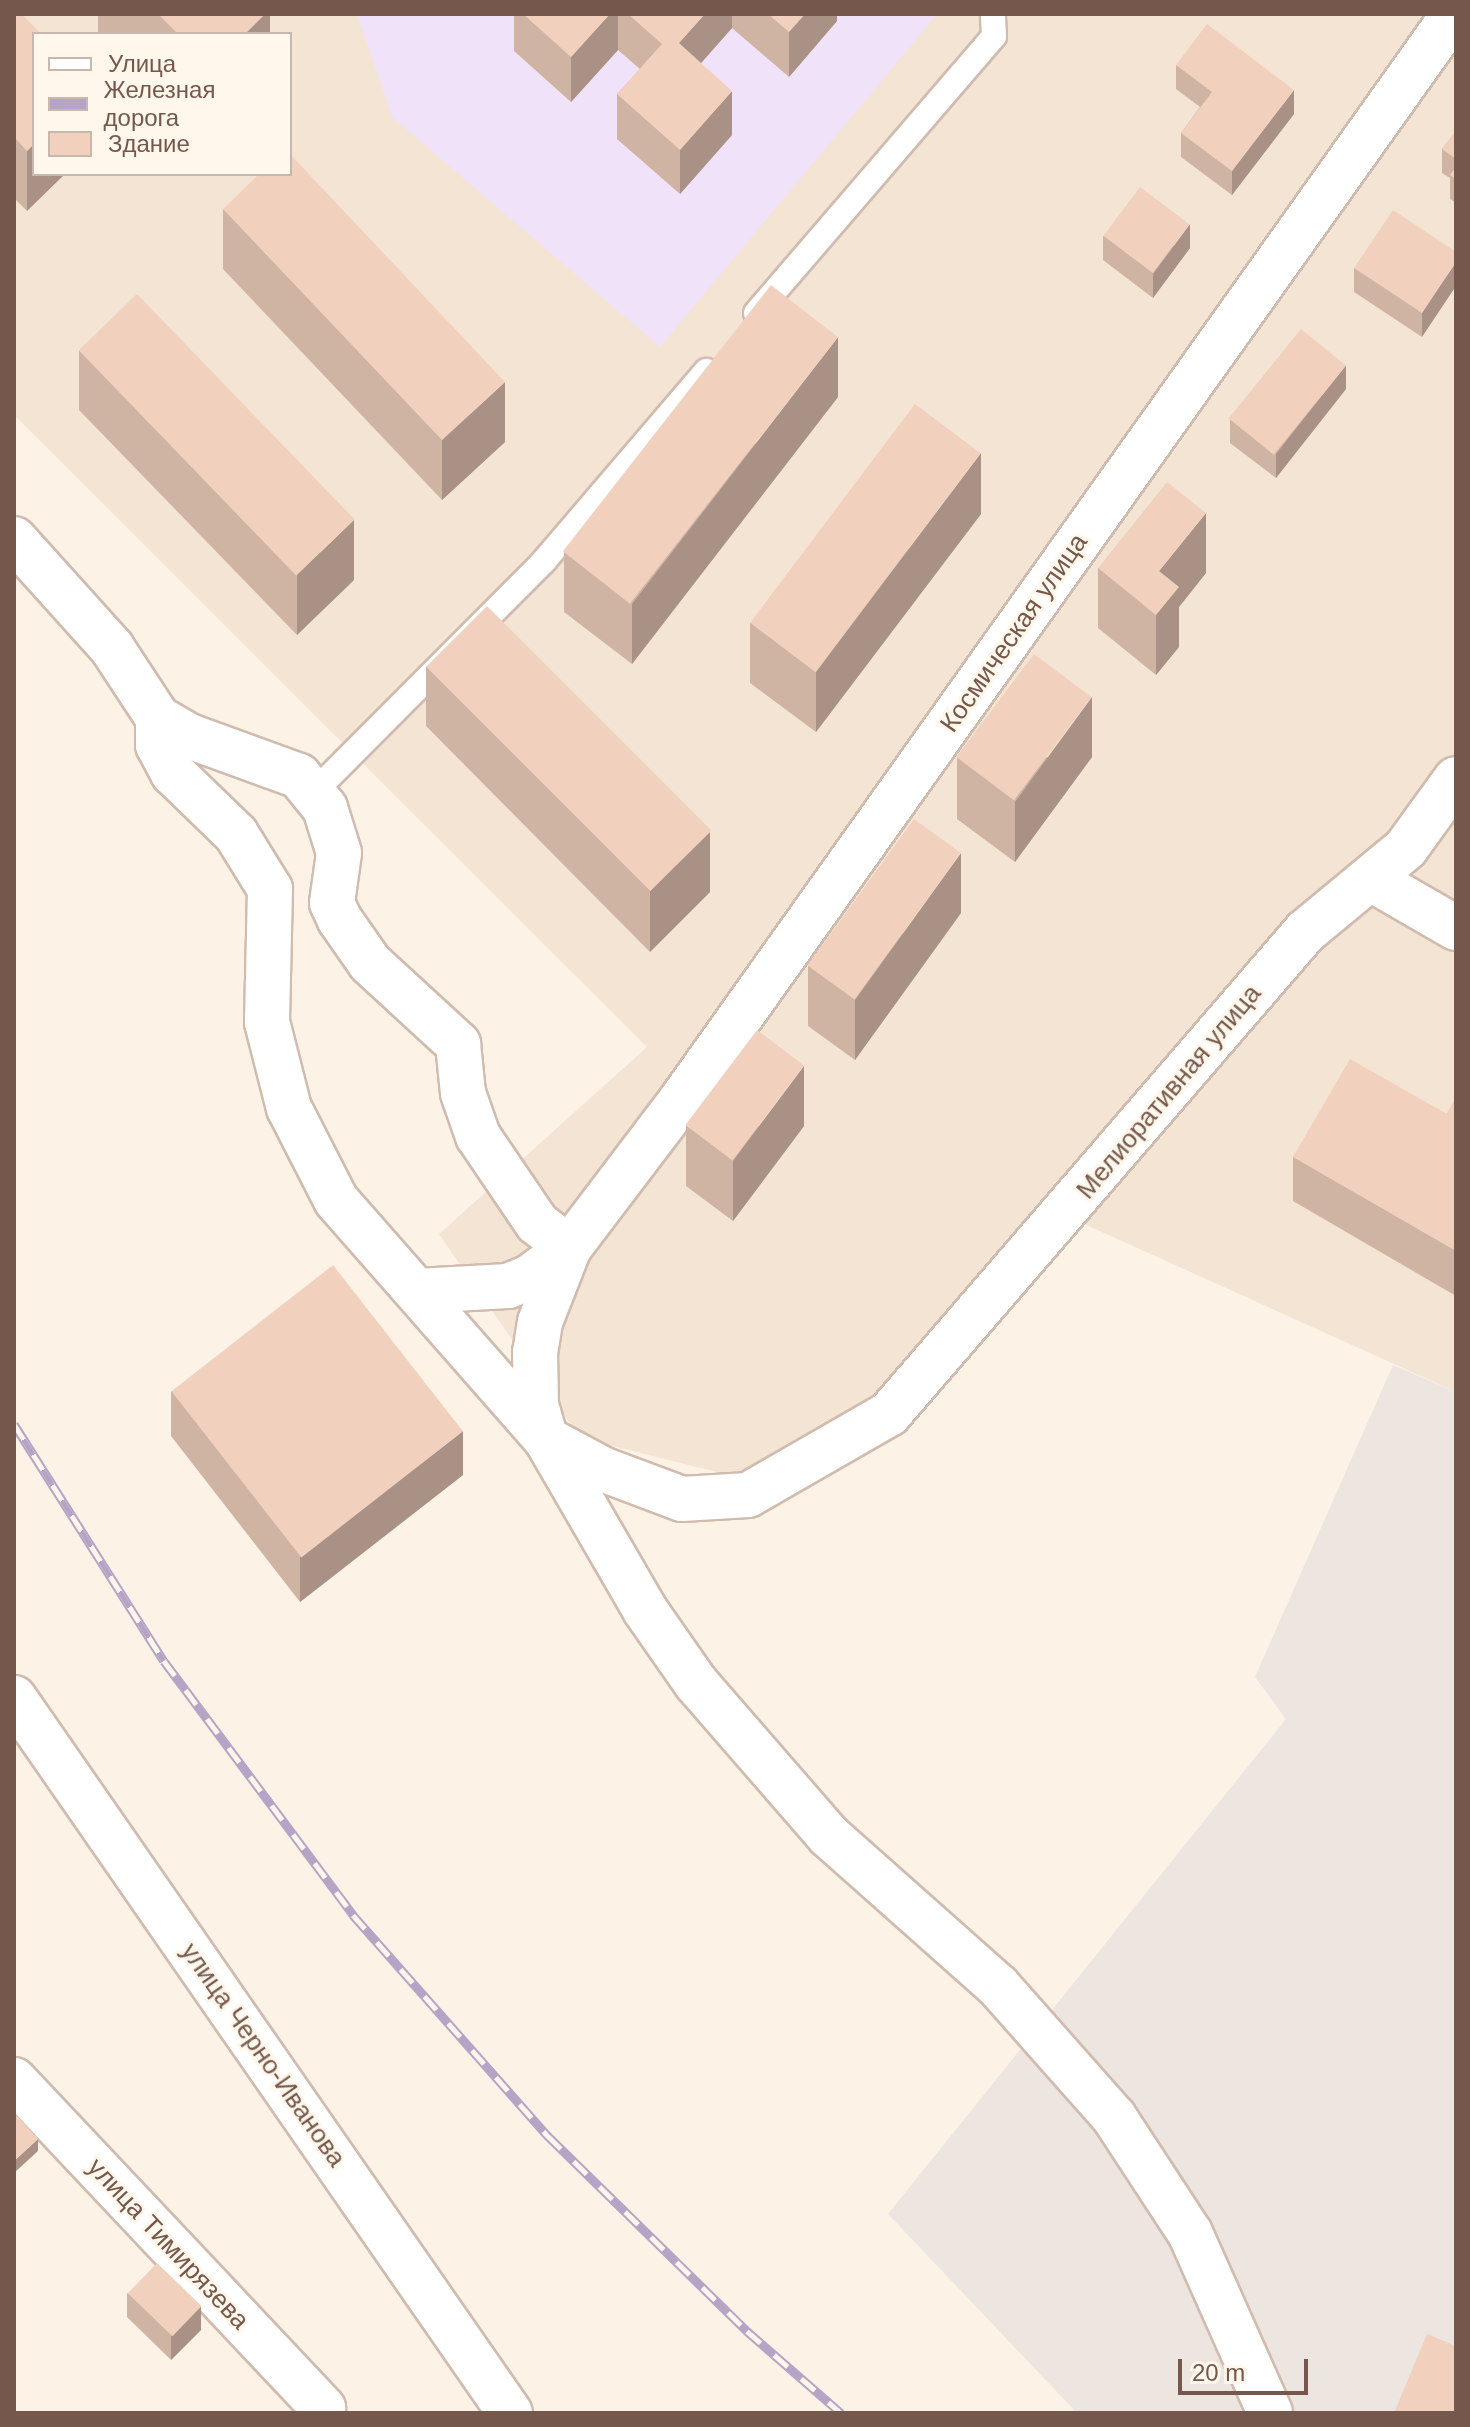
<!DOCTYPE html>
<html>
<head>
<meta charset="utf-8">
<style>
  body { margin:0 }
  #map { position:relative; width:1470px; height:2427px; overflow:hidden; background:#fcf3e6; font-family:Arial,sans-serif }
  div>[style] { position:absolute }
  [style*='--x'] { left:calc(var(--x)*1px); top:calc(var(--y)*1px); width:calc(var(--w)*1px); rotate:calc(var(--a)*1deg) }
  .residential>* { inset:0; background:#f4e4d4 }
  .industrial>* { inset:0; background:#ece5e0 }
  .education>* { inset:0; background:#f0e2f9 }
  .roads { filter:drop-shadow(2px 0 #d0bcaf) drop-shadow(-2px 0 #d0bcaf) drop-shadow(0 2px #d0bcaf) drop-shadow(0 -2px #d0bcaf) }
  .lane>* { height:24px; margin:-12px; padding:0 12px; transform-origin:12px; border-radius:12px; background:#fff }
  .street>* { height:44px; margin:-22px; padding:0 22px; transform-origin:22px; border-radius:22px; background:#fff }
  .secondary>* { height:44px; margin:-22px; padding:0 22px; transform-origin:22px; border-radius:22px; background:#fff }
  .rail>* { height:9px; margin-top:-4.5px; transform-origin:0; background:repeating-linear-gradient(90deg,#fff7ec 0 18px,#b5a4c6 0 36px); box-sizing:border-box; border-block:2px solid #b5a4c6 }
  .wall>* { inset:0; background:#cfb4a3; transform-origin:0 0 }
  .shaded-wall>* { inset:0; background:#a99285 }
  .building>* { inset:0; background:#f1d1be; transform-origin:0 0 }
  span { translate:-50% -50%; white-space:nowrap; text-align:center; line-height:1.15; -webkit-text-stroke:6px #fff7ec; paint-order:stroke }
  .street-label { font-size:26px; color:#75584b }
  .frame { position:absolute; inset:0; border:16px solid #75584b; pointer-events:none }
  .legend { position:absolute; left:32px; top:32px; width:260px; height:144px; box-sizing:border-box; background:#fff7ec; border:2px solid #c8b7ac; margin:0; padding:10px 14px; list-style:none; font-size:24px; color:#75584b }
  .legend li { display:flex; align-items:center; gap:16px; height:40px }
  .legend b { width:40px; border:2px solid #c8b7ac }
  .scale { position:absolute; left:1178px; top:2359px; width:130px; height:36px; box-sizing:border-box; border:4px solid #75584b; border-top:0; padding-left:10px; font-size:24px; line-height:28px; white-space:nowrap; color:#75584b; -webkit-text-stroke:6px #fff7ec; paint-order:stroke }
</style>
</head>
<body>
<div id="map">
  <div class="residential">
    <i style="clip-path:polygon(evenodd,14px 14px,1456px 14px,1456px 1392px,1051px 1209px,876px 1407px,733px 1476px,580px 1438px,439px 1234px,647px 1047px,14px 415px,14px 14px,34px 34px,290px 34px,290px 174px,34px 174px,34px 34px)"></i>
  </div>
  <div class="industrial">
    <i style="clip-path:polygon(1393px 1365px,1456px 1392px,1456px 2413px,1077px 2413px,888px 2214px,1286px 1719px,1255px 1677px)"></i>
  </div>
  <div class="education">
    <i style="clip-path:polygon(357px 14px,937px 14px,660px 347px,392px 117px)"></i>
  </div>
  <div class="roads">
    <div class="lane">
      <i style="--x:756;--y:313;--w:365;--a:-49.3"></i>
      <i style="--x:994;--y:36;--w:22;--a:-93"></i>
      <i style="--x:313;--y:793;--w:327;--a:-45.1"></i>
      <i style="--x:544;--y:561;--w:250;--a:-49.5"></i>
    </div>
    <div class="street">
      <i style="--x:14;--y:539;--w:147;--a:48"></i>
      <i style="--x:112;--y:648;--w:84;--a:56.7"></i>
      <i style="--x:158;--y:718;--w:36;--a:30"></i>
      <i style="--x:189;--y:736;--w:117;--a:20"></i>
      <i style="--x:299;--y:776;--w:41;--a:50.9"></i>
      <i style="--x:325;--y:808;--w:47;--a:72.7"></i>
      <i style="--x:339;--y:853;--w:50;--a:98"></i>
      <i style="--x:332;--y:903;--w:19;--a:65"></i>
      <i style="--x:340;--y:920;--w:52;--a:55.1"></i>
      <i style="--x:370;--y:963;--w:120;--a:42.6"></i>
      <i style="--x:458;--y:1044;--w:49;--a:84.2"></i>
      <i style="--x:463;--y:1093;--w:46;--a:70.8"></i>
      <i style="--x:478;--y:1136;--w:105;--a:55.9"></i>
      <i style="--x:537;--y:1223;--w:41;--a:38"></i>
      <i style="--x:158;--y:718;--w:27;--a:90"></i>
      <i style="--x:158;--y:745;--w:32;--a:62"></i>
      <i style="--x:173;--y:773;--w:88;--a:44.1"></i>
      <i style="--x:236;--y:834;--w:65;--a:58.3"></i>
      <i style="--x:270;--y:889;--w:133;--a:91.3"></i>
      <i style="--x:267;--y:1022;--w:89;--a:75.7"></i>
      <i style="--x:289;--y:1108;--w:103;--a:62.9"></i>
      <i style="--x:336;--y:1200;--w:318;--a:48.7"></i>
      <i style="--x:546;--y:1439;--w:64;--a:28.2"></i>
      <i style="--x:602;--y:1469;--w:85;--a:20.6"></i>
      <i style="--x:682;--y:1499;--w:66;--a:-3.5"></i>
      <i style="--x:748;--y:1495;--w:163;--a:-29.9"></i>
      <i style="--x:889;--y:1414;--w:637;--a:-49.2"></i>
      <i style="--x:1305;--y:932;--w:131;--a:-39.7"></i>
      <i style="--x:1406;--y:848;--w:85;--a:-54.1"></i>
      <i style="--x:1371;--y:879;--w:98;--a:30"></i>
      <i style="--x:569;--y:1248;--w:79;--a:111.4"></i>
      <i style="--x:540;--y:1322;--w:30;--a:99"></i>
      <i style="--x:535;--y:1352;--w:53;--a:88.9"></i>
      <i style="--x:536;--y:1405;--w:35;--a:74"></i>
      <i style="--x:546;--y:1439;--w:198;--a:59.9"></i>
      <i style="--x:645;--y:1610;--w:89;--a:55.1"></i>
      <i style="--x:696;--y:1683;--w:203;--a:49"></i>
      <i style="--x:829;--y:1836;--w:226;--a:41.6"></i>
      <i style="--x:998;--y:1986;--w:175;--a:48.5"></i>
      <i style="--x:1114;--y:2117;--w:139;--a:56.8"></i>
      <i style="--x:1190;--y:2233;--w:197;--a:66"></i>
      <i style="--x:417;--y:1291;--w:91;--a:-3.1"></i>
      <i style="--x:508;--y:1286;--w:24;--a:-22"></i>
      <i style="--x:530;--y:1277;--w:49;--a:-36.6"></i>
      <i style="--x:569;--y:1248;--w:187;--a:-52.8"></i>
      <i style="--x:682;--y:1099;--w:1332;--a:-54.57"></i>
      <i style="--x:14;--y:2080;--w:451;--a:46.7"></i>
    </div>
    <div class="secondary">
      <i style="--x:14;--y:1698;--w:870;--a:55.25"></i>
    </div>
  </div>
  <div class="rail">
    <i style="--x:14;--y:1424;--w:280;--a:57.7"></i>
    <i style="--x:164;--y:1661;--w:317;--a:53.3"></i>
    <i style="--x:353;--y:1915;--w:295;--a:48.6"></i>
    <i style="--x:548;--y:2136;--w:279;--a:44.4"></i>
    <i style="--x:747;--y:2331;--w:125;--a:41.1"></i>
  </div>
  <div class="wall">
    <i style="clip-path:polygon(14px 14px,41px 34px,27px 211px,14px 198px)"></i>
    <i style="left:98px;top:14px;width:172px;height:28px"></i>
    <i style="clip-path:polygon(514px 14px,837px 14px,837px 21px,789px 77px,732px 28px,701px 63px,732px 135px,680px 194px,617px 139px,617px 94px,640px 69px,618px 50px,571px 102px,514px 51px)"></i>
    <i style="clip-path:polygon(1176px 65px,1294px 114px,1232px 195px,1181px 157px,1181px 133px,1200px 107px,1176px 89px)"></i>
    <i style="clip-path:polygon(1456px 131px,1456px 203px,1450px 199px,1450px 178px,1442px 173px,1442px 149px)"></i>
    <i style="clip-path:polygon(223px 209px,505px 442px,442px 500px,223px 269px)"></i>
    <i style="clip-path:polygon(1103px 236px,1190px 248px,1153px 298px,1103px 260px)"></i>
    <i style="clip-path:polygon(1456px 252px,1422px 337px,1354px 292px,1354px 268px)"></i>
    <i style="clip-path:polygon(79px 350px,354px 580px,297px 635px,79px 410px)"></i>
    <i style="clip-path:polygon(1346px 389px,1276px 478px,1230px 443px,1230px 419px)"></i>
    <i style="clip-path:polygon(838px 397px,632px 664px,564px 612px,564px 552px)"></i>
    <i style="clip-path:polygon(981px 514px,816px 732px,750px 683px,750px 623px)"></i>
    <i style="clip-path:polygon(1098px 568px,1206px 573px,1179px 607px,1179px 647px,1156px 675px,1098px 628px)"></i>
    <i style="clip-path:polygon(426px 666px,710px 892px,650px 952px,426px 726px)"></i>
    <i style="clip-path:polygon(1092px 757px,1015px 862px,957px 819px,957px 758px)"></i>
    <i style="clip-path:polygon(961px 913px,855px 1060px,808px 1026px,808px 966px)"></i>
    <i style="clip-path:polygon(1456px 1098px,1456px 1296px,1293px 1201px,1293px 1157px,1447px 1114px)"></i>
    <i style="clip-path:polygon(686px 1126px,804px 1126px,733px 1221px,686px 1186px)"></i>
    <i style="clip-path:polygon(171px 1391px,463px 1475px,300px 1602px,171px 1436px)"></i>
    <i style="clip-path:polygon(127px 2293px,201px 2330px,171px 2360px,127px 2317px)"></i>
  </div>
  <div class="shaded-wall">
    <i style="clip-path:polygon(265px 14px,270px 14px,270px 34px,245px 34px)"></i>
    <i style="clip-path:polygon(610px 14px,618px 14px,618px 50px,571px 102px,571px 57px)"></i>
    <i style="clip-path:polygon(705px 14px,732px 14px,732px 28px,679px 88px,679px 43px)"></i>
    <i style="clip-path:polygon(805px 14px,837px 14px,837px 21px,789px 77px,789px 32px)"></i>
    <i style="clip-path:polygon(1294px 90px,1294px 114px,1232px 195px,1232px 171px)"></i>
    <i style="clip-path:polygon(732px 91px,732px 135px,680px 194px,680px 150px)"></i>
    <i style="clip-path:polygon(34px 144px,34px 174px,65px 174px,27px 211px,27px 151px)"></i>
    <i style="clip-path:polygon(1190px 224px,1190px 248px,1153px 298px,1153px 274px)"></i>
    <i style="clip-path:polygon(1456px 262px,1456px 286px,1422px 337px,1422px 313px)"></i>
    <i style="clip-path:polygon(838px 337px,838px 397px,632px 664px,632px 604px)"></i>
    <i style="clip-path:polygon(1346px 365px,1346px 389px,1276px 478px,1276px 454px)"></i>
    <i style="clip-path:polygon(505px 382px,505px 442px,442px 500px,442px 440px)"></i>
    <i style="clip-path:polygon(981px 453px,981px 514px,816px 732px,816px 672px)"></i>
    <i style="clip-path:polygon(1206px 513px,1206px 573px,1179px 607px,1179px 647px,1156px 675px,1156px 615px,1159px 571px)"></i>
    <i style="clip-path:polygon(354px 520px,354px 580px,297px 635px,297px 575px)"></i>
    <i style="clip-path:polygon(1092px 697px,1092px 757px,1015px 862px,1015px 802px)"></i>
    <i style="clip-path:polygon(710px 832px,710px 892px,650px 952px,650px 891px)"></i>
    <i style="clip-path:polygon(961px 853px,961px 913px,855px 1060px,855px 1000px)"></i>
    <i style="clip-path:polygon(804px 1066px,804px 1126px,733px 1221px,733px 1161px)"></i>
    <i style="clip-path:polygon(463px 1431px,463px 1475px,300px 1602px,300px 1557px)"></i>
    <i style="clip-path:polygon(38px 2139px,38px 2151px,14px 2173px,14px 2161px)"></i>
    <i style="clip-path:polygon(201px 2306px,201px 2330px,171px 2360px,171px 2336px)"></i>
  </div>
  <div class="building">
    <i style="clip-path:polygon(14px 14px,22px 14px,41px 34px,34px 34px,34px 144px,27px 151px,14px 137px)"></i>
    <i style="clip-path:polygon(158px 14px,265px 14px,245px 34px,178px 34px)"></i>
    <i style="clip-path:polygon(523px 14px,610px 14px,571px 57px)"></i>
    <i style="clip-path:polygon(628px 14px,705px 14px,679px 43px,732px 91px,680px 150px,617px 94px,662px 44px)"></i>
    <i style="clip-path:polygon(768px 14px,805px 14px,789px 32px)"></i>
    <i style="clip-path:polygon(1207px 24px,1294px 90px,1232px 171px,1181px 133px,1212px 92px,1176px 65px)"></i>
    <i style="clip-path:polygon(1456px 131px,1456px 159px,1442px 149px)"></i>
    <i style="clip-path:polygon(290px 154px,505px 382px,442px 440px,223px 209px,259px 174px,290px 174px)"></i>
    <i style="clip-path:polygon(1456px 167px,1456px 179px,1450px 175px)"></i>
    <i style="left:1140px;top:187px;width:62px;height:61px;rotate:37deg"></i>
    <i style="clip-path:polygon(1393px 210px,1456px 252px,1456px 262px,1422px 313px,1354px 268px)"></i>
    <i style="left:771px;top:285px;width:85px;height:338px;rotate:38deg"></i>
    <i style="left:137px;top:294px;width:313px;height:81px;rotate:46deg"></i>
    <i style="left:1301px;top:329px;width:58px;height:115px;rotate:39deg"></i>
    <i style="left:915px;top:404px;width:82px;height:274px;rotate:37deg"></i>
    <i style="clip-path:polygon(1167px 482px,1206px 513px,1159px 571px,1179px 587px,1156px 615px,1098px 568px)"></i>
    <i style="left:487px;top:606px;width:317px;height:86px;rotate:45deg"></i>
    <i style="left:1034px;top:654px;width:72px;height:129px;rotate:37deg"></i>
    <i style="left:914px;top:819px;width:58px;height:181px;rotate:36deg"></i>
    <i style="left:757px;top:1030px;width:59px;height:119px;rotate:37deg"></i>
    <i style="clip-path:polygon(1350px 1059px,1447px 1114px,1456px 1098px,1456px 1251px,1293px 1157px)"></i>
    <i style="left:333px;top:1265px;width:211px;height:205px;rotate:52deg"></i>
    <i style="clip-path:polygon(14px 2113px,38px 2139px,14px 2161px)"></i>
    <i style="left:157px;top:2263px;width:62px;height:42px;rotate:44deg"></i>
    <i style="clip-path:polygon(1427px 2334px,1456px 2346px,1456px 2413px,1394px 2413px)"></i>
  </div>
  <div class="street-label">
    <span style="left:1014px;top:633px;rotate:-55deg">Космическая улица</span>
    <span style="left:1169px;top:1092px;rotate:-50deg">Мелиоративная улица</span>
    <span style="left:263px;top:2055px;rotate:55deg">улица Черно-Иванова</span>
    <span style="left:168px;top:2244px;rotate:47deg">улица Тимирязева</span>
  </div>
  <div class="frame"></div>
  <ul class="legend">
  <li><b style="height:10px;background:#fff"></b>Улица</li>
  <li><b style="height:10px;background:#b5a4c6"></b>Железная дорога</li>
  <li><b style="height:22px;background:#f1d1be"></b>Здание</li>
  </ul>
  <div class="scale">20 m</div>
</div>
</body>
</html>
